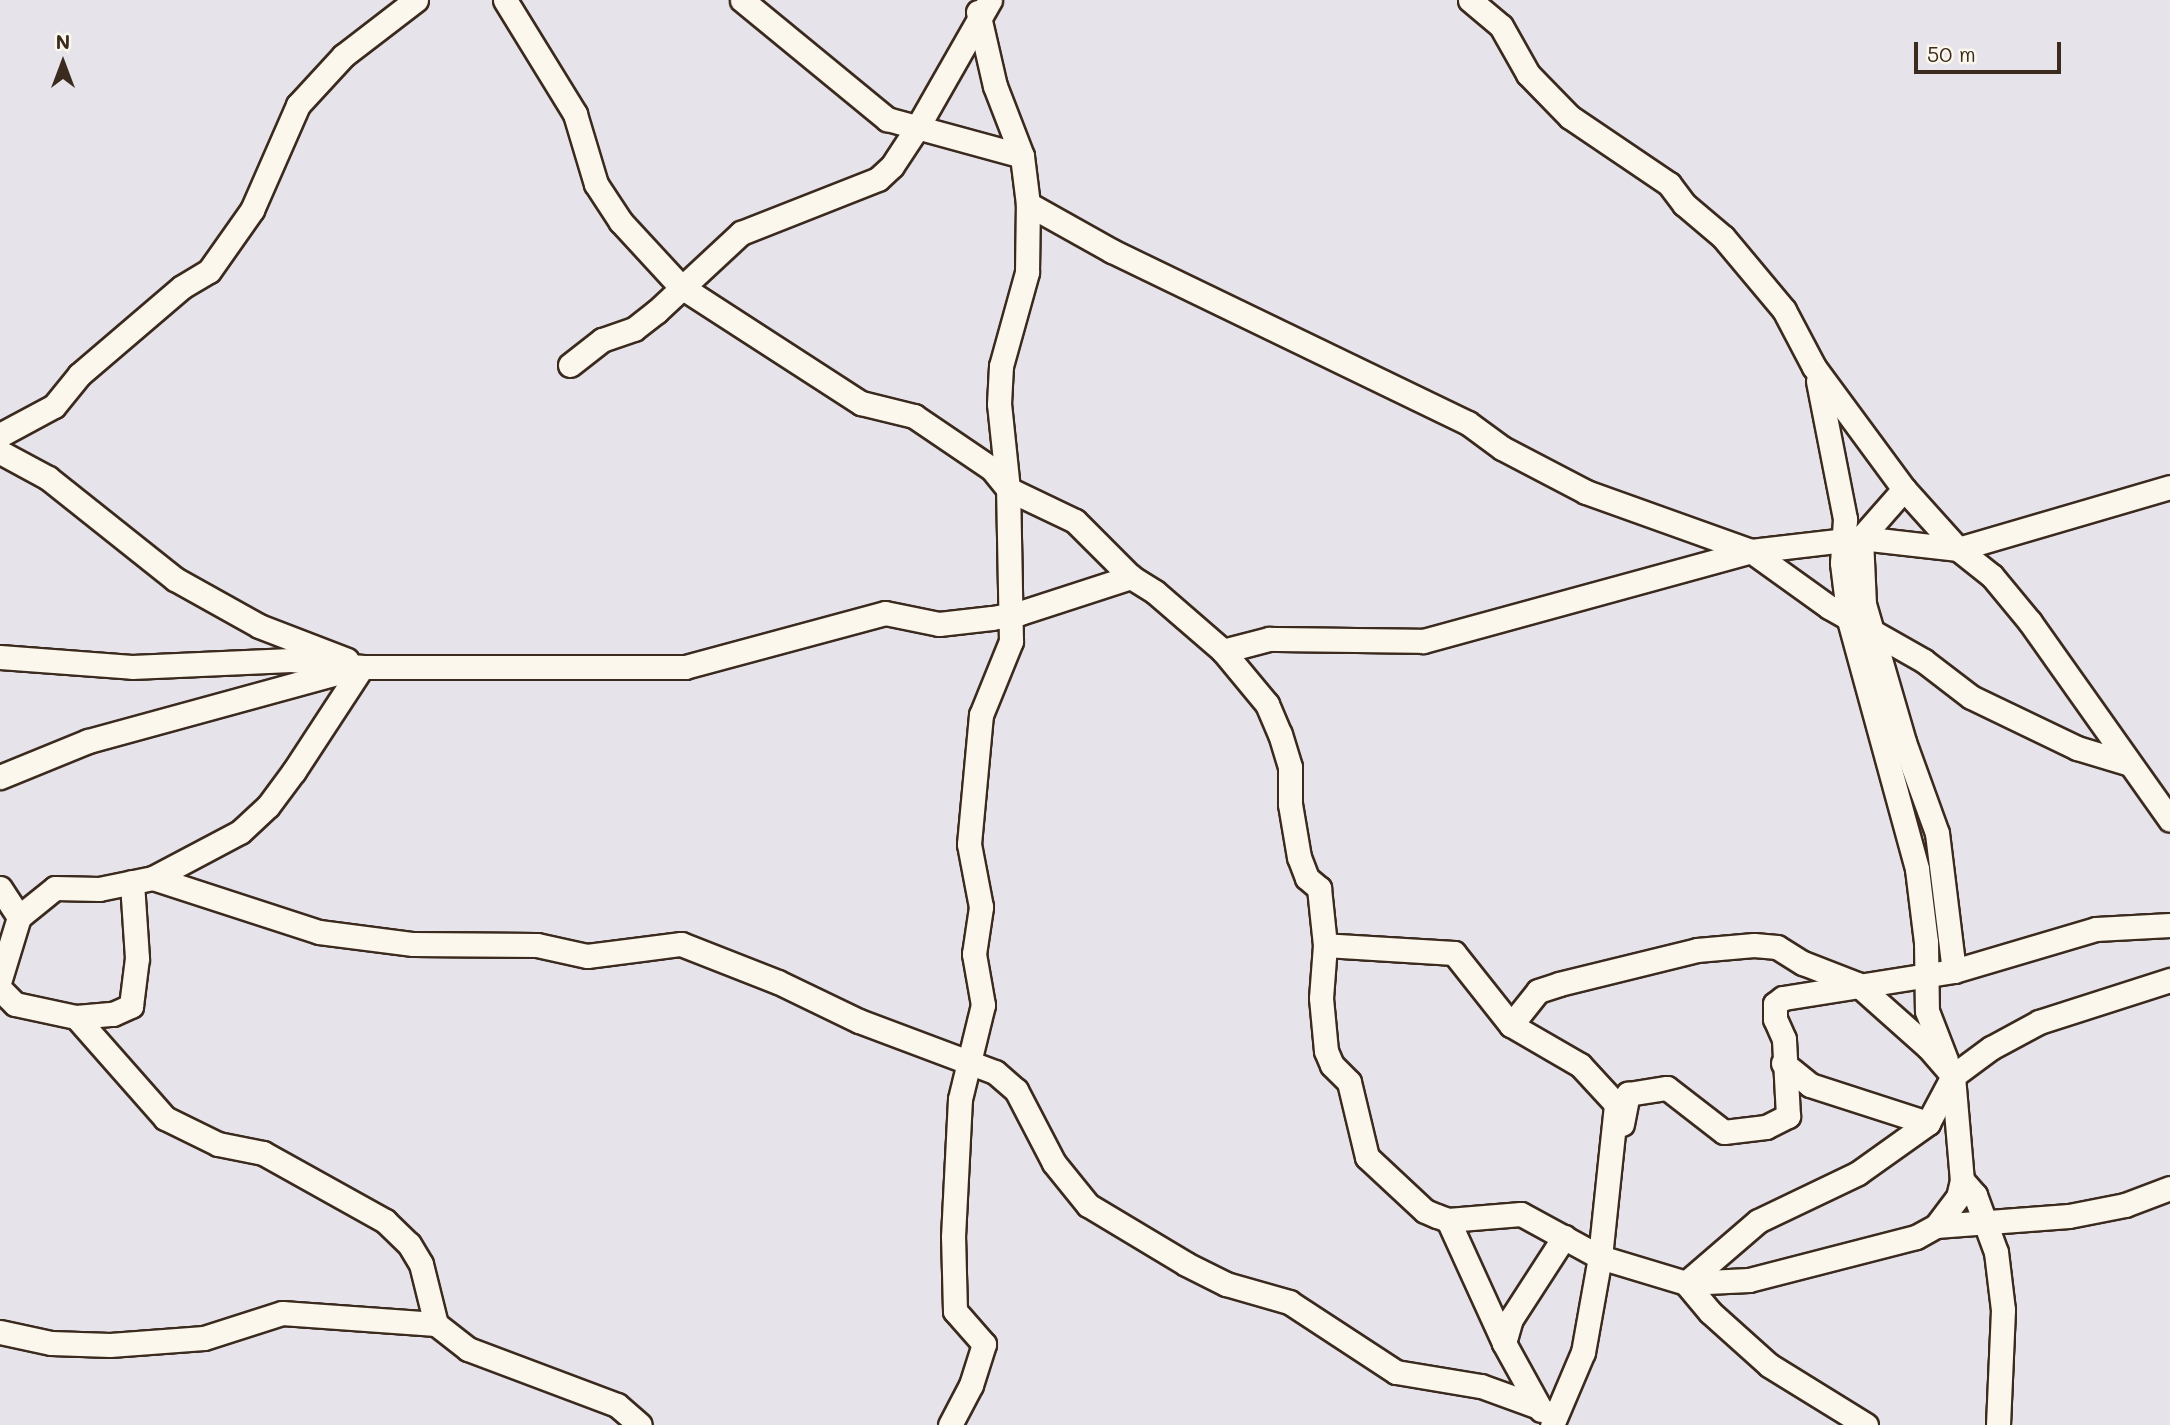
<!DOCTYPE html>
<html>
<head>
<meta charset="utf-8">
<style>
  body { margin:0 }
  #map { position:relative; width:2170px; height:1425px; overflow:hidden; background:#e6e3ea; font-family:Mali,sans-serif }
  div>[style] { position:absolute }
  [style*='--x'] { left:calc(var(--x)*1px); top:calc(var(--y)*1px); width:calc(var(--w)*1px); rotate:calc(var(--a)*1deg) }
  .roads { filter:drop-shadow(2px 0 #3b2a1e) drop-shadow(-2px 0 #3b2a1e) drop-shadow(0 2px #3b2a1e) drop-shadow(0 -2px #3b2a1e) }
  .minor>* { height:23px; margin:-11.5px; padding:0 11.5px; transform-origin:11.5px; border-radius:11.5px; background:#fbf7ec }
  span { translate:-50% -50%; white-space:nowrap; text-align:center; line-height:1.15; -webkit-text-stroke:5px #fbf7ec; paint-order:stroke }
  .north { position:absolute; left:28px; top:28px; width:70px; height:70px; -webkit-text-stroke:5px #fbf7ec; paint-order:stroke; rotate:0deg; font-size:19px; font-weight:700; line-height:28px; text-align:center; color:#3b2a1e }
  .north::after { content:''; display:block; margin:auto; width:24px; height:32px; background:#3b2a1e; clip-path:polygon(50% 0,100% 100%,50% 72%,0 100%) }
  .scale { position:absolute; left:1914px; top:42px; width:147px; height:32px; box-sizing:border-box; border:4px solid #3b2a1e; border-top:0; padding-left:9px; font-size:21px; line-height:24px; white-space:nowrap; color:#3b2a1e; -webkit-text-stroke:5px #fbf7ec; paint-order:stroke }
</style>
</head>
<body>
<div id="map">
  <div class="roads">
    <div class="minor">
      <i style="--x:505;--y:0;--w:134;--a:58.4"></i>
      <i style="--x:575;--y:114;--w:73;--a:73.3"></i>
      <i style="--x:596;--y:184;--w:45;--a:56.7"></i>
      <i style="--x:621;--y:222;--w:87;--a:47.3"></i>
      <i style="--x:680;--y:286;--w:216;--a:32.9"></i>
      <i style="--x:861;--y:403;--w:55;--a:13.8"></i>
      <i style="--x:914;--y:416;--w:94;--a:34.2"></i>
      <i style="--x:992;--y:469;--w:26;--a:51"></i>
      <i style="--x:1008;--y:489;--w:74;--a:25.5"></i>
      <i style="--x:1075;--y:521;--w:79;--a:45"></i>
      <i style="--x:1131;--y:577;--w:28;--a:32"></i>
      <i style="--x:1155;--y:592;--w:90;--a:40.9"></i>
      <i style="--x:1223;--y:651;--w:69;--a:50.3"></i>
      <i style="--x:1267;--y:704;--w:33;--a:67"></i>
      <i style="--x:1280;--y:734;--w:34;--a:73"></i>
      <i style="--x:1290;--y:767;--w:37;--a:90"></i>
      <i style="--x:1290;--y:804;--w:54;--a:80.4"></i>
      <i style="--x:1299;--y:857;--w:22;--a:69"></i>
      <i style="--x:1307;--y:878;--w:16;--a:40"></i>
      <i style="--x:1319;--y:888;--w:57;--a:84"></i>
      <i style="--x:742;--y:0;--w:188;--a:39.4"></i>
      <i style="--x:887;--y:119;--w:140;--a:15.3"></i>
      <i style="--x:1022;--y:156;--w:48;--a:82.9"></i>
      <i style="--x:1470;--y:0;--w:40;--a:40"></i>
      <i style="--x:1501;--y:26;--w:55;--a:60.6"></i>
      <i style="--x:1528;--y:74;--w:60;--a:45.7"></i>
      <i style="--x:1570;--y:117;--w:120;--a:34.1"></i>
      <i style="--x:1669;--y:184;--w:25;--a:53"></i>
      <i style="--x:1684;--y:204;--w:51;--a:40.2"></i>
      <i style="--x:1723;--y:237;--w:95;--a:50.1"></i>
      <i style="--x:1784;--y:310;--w:64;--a:62.2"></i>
      <i style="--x:1814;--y:367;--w:152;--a:53.6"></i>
      <i style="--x:1904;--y:489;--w:65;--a:131.3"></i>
      <i style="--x:1861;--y:538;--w:66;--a:87.4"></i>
      <i style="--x:1864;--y:604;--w:144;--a:73.8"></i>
      <i style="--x:1904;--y:742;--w:97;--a:70.1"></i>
      <i style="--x:1937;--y:833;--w:139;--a:83"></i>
      <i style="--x:978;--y:12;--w:76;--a:77.1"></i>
      <i style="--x:995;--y:86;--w:75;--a:68.9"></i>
      <i style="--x:570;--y:365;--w:41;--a:-38"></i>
      <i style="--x:602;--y:340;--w:34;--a:-19"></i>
      <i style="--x:634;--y:329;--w:29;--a:-38"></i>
      <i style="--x:657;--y:311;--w:115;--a:-42.9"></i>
      <i style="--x:741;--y:233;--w:147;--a:-21.5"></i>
      <i style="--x:878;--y:179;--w:19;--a:-43"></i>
      <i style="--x:892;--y:166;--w:45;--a:-56.7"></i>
      <i style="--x:917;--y:128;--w:147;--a:-60.3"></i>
      <i style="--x:1818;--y:381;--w:141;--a:78.9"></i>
      <i style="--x:1845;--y:519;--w:44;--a:93.9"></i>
      <i style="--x:1842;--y:563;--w:57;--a:83"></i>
      <i style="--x:1849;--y:620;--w:258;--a:74.7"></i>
      <i style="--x:1917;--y:869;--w:74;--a:83"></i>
      <i style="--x:1926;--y:942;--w:69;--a:89.2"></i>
      <i style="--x:1927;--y:1011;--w:53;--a:68.8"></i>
      <i style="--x:0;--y:435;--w:61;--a:-28.2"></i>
      <i style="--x:54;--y:406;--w:40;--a:-51"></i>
      <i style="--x:79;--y:375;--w:135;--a:-40.5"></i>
      <i style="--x:182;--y:287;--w:31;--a:-31"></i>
      <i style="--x:209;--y:271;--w:75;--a:-54.8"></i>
      <i style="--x:252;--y:210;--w:115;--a:-66.3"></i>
      <i style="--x:298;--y:105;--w:67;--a:-47.4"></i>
      <i style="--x:343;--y:56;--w:92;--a:-37.5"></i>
      <i style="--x:0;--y:452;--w:55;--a:28.4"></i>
      <i style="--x:48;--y:478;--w:162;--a:38.5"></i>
      <i style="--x:175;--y:579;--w:96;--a:29.2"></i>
      <i style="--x:259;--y:626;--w:94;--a:21.1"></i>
      <i style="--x:1904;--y:489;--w:81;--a:48"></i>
      <i style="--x:1958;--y:549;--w:43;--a:38.5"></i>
      <i style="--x:1992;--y:576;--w:60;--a:50.4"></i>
      <i style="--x:2030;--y:622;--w:242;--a:54.7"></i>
      <i style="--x:1223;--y:651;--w:48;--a:-14.6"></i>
      <i style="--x:1269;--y:639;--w:154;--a:0.7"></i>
      <i style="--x:1423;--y:641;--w:340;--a:-15.3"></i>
      <i style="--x:1751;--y:551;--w:111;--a:-6.7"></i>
      <i style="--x:1861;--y:538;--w:98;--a:6.5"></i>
      <i style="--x:1958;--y:549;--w:221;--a:-16.3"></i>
      <i style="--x:0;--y:657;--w:132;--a:4.3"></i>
      <i style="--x:132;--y:667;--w:159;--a:-2.5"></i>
      <i style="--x:291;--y:660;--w:71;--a:5.6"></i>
      <i style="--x:362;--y:667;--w:323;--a:0"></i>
      <i style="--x:685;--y:667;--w:207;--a:-15.1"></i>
      <i style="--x:885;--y:613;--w:55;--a:11.5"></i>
      <i style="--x:939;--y:624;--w:53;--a:-6.5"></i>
      <i style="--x:992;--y:618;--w:28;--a:-10"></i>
      <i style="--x:1020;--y:613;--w:117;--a:-18"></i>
      <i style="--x:0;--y:777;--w:95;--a:-22.2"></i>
      <i style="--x:88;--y:741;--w:262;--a:-15.3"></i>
      <i style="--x:153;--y:878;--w:175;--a:18"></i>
      <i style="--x:319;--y:932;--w:95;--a:7.3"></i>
      <i style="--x:413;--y:944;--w:124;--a:0.5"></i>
      <i style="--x:537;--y:945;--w:51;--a:12.4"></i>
      <i style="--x:587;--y:956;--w:95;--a:-7.3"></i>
      <i style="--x:681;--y:944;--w:104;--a:21.4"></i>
      <i style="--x:778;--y:982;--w:90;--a:25.7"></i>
      <i style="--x:859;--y:1021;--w:145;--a:20.6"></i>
      <i style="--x:995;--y:1072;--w:28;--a:41"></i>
      <i style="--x:1016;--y:1090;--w:82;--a:62.5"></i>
      <i style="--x:1054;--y:1163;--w:54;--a:51"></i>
      <i style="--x:1088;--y:1205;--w:114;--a:31"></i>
      <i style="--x:1186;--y:1264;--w:45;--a:26.6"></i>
      <i style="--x:1226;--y:1284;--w:66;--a:15.9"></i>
      <i style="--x:1289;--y:1302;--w:128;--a:33.2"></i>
      <i style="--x:1396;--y:1372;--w:86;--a:9.4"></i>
      <i style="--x:1481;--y:1386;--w:62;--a:19.9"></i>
      <i style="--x:0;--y:888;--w:35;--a:57"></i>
      <i style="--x:19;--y:917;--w:65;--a:107"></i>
      <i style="--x:19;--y:917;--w:46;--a:-38.9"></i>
      <i style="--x:55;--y:888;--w:44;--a:1.3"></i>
      <i style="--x:99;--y:889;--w:55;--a:-11.5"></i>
      <i style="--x:153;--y:878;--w:98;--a:-27.9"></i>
      <i style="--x:240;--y:832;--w:38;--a:-43"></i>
      <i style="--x:268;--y:806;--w:44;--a:-53.4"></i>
      <i style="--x:294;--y:771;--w:124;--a:-56.8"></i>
      <i style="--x:1754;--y:945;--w:23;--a:5"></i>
      <i style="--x:1777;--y:947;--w:31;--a:32"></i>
      <i style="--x:1803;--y:963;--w:58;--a:21.3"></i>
      <i style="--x:1857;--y:984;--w:95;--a:41.6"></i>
      <i style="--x:1928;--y:1047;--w:38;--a:49"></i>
      <i style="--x:1953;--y:1076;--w:104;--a:85.1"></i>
      <i style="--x:1962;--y:1180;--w:17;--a:103"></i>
      <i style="--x:1958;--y:1197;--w:36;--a:127"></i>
      <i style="--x:1936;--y:1226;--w:23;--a:151"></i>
      <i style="--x:1916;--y:1237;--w:172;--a:165.6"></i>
      <i style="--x:1749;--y:1280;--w:63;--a:177.3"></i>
      <i style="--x:1686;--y:1283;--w:90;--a:-163.2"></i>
      <i style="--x:1600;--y:1257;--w:154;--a:-84"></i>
      <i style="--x:1616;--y:1104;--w:53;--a:-132.7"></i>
      <i style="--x:1580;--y:1065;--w:80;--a:-149.9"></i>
      <i style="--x:1511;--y:1025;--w:43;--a:-51.5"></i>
      <i style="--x:1538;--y:991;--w:22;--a:-18"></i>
      <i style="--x:1559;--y:984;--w:142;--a:-13.8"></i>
      <i style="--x:1697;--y:950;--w:57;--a:-5"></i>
      <i style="--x:0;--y:989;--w:21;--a:45"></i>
      <i style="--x:15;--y:1004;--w:62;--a:12"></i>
      <i style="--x:76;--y:1017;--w:37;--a:-5"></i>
      <i style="--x:113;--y:1014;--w:20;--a:-24"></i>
      <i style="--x:131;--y:1006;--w:48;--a:-82.9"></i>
      <i style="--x:137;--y:958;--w:76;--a:-93.8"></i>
      <i style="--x:76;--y:1017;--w:135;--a:48.6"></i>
      <i style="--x:165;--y:1118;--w:59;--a:26.1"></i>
      <i style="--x:218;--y:1144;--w:46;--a:11.3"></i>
      <i style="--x:263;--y:1153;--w:140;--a:29.1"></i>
      <i style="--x:385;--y:1221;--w:33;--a:44"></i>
      <i style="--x:409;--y:1244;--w:23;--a:59"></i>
      <i style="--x:421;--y:1264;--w:62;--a:76"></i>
      <i style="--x:436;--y:1324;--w:41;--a:38"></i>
      <i style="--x:468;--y:1349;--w:159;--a:20.6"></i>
      <i style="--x:617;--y:1405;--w:30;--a:41"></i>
      <i style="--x:1511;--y:1025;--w:92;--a:-128.4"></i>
      <i style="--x:1454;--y:953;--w:129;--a:-176.5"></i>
      <i style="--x:1325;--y:945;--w:53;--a:94.3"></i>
      <i style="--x:1321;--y:998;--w:53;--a:84.6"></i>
      <i style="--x:1326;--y:1051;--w:15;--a:67"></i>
      <i style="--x:1332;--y:1065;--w:24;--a:45"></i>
      <i style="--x:1349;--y:1082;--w:77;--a:76.5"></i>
      <i style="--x:1367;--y:1157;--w:79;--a:43"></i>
      <i style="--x:1425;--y:1211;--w:13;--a:23"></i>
      <i style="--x:1437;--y:1216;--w:12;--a:20"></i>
      <i style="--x:1448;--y:1220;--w:73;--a:-4.7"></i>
      <i style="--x:1521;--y:1214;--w:90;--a:28.6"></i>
      <i style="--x:1600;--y:1257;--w:97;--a:100.1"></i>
      <i style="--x:1583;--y:1352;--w:79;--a:113"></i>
      <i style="--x:1783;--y:1063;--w:35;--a:39"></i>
      <i style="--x:1810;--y:1085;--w:124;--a:17.9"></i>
      <i style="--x:1622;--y:1124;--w:31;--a:-79"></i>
      <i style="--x:1628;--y:1094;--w:39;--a:-9"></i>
      <i style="--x:1667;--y:1088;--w:72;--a:37.7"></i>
      <i style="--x:1724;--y:1132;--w:42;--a:-6.8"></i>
      <i style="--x:1766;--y:1127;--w:25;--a:-27"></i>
      <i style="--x:1788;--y:1116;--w:77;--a:-93"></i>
      <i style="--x:1784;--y:1039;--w:22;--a:-114"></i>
      <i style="--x:1775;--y:1019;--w:15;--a:-90"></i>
      <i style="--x:1775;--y:1004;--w:10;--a:-37"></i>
      <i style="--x:1783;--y:998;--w:173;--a:-9"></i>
      <i style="--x:1954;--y:971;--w:148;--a:-16.5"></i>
      <i style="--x:2096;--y:929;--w:74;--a:-3.1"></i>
      <i style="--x:1962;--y:1180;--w:20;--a:49"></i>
      <i style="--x:1975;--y:1195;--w:61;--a:69.8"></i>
      <i style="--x:1996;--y:1252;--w:58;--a:83.1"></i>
      <i style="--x:2003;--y:1310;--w:115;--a:92.5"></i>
      <i style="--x:1448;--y:1220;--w:135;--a:65.5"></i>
      <i style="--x:1936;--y:1226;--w:133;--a:-4.3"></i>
      <i style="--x:2069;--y:1216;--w:57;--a:-11.1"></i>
      <i style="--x:2125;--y:1205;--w:48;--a:-20.7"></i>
      <i style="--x:0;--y:1332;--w:52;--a:12.2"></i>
      <i style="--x:51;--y:1343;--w:59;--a:1.9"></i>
      <i style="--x:110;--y:1345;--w:94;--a:-4.3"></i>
      <i style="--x:204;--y:1338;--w:82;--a:-17.8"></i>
      <i style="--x:282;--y:1313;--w:154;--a:4.1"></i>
      <i style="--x:1541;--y:1410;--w:77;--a:-118.9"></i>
      <i style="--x:1504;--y:1343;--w:25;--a:-74"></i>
      <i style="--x:1511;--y:1319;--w:98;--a:-57.1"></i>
      <i style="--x:950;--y:1425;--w:45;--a:-62.3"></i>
      <i style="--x:971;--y:1385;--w:43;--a:-72.4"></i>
      <i style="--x:984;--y:1344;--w:44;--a:-131.3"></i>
      <i style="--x:955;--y:1311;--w:74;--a:-91.5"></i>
      <i style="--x:953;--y:1237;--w:138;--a:-87.1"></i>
      <i style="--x:960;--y:1099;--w:97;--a:-76.3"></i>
      <i style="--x:983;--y:1005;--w:52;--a:-100"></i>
      <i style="--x:974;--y:954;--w:48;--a:-81.5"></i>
      <i style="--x:981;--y:907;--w:64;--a:-100.8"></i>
      <i style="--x:969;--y:844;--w:130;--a:-84.7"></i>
      <i style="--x:981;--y:715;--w:80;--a:-67.9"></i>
      <i style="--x:1011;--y:641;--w:152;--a:-91.1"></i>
      <i style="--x:1008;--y:489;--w:85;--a:-96"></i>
      <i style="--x:999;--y:404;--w:38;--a:-87"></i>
      <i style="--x:1001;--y:366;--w:98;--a:-74.5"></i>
      <i style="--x:1027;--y:272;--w:68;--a:-89.2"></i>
      <i style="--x:1028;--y:204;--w:96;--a:29.2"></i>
      <i style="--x:1112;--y:251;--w:395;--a:25.8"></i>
      <i style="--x:1468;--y:423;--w:42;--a:36.3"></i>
      <i style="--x:1502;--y:448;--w:95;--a:27.6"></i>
      <i style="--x:1586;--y:492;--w:175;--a:19.7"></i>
      <i style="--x:1751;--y:551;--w:96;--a:35.7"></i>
      <i style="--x:1829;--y:607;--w:109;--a:29.6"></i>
      <i style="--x:1924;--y:661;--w:59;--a:37.5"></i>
      <i style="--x:1971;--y:697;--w:118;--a:25.7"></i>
      <i style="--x:2077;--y:748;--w:52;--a:16.7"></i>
      <i style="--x:1866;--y:1425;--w:114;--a:-148.3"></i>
      <i style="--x:1769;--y:1365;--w:79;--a:-138.1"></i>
      <i style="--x:1710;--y:1312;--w:38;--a:-130"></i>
      <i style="--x:1686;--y:1283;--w:95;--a:-40.7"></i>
      <i style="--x:1758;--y:1221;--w:111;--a:-25.6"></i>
      <i style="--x:1858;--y:1173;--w:86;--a:-35.5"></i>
      <i style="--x:1928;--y:1123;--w:53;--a:-62"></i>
      <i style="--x:1953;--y:1076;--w:47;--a:-36.4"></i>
      <i style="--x:1991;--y:1048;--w:55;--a:-28.4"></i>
      <i style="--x:2039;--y:1022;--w:138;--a:-17.8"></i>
    </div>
  </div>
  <div class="north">N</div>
  <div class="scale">50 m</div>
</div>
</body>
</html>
